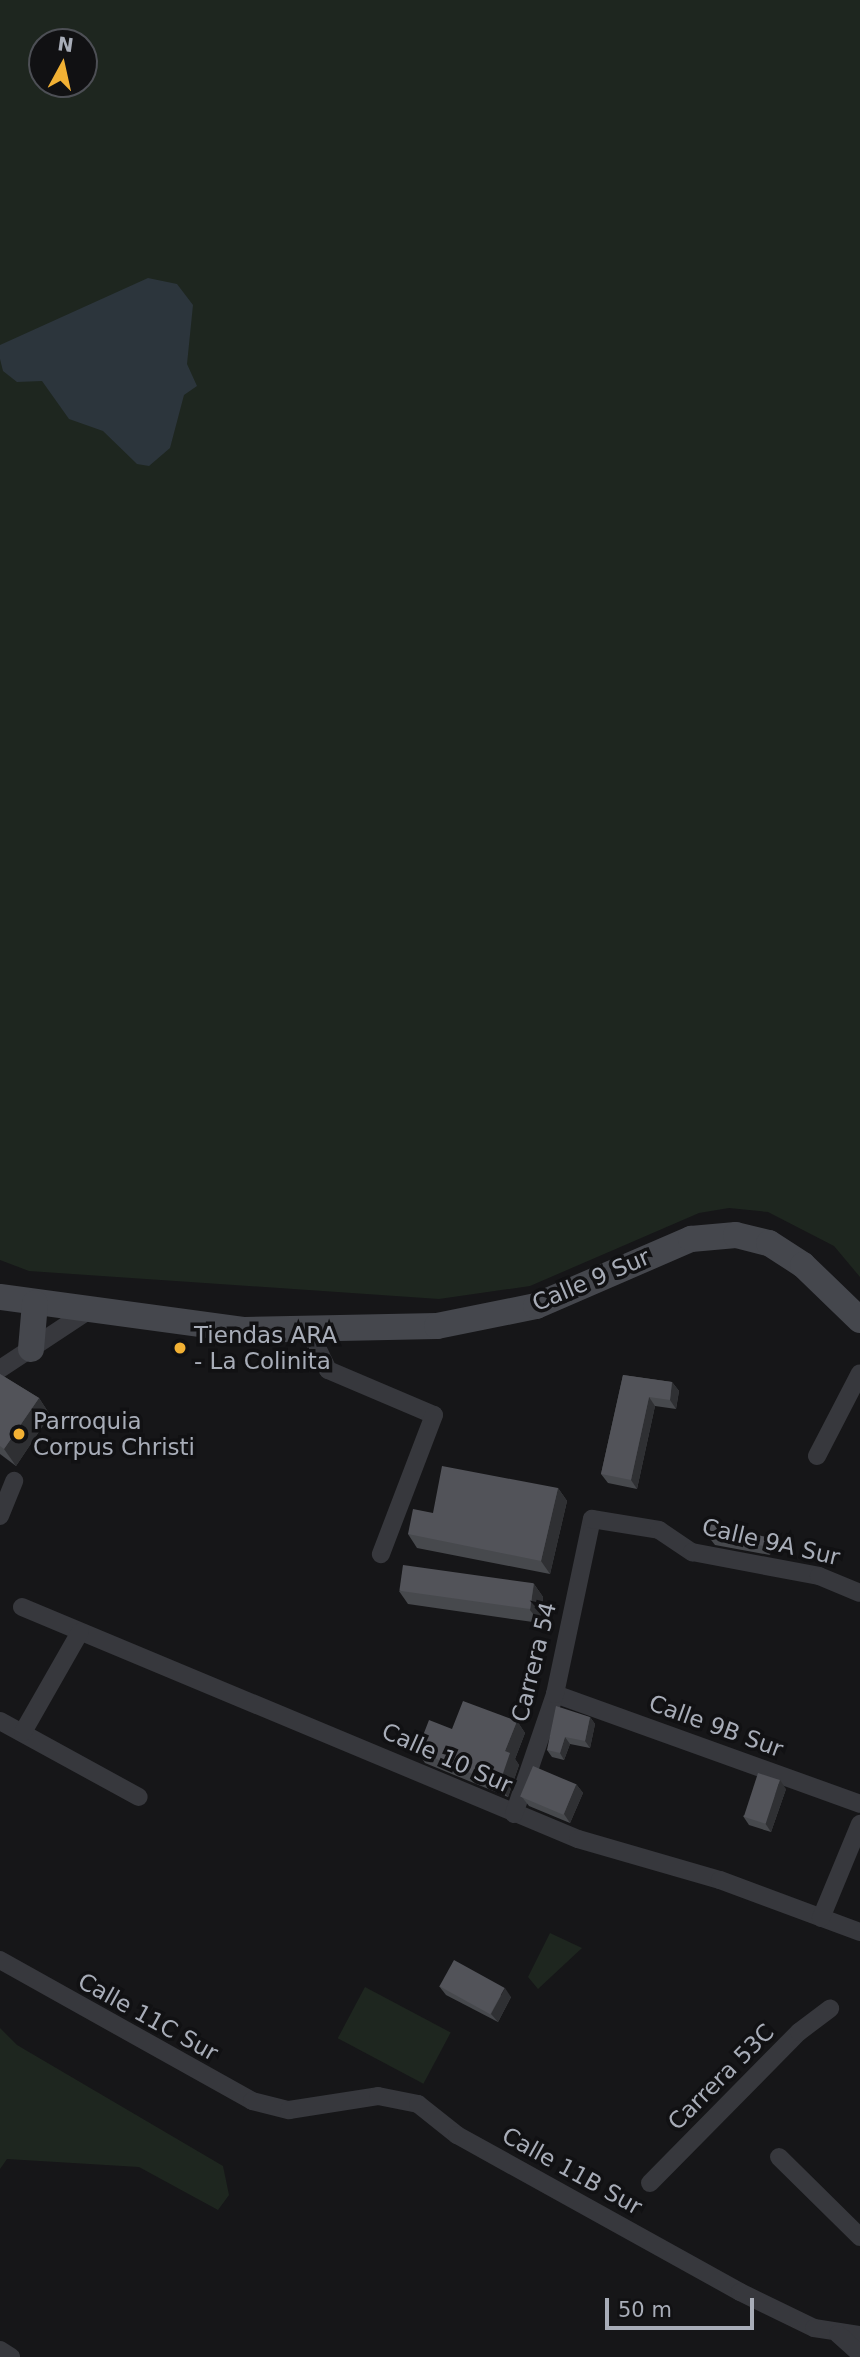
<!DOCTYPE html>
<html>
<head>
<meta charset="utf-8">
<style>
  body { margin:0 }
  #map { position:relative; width:860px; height:2357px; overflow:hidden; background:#161618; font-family:"DejaVu Sans",sans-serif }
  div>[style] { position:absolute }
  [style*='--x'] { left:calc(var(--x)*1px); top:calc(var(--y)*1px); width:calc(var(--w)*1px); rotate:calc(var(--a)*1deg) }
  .green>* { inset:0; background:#1e261f; transform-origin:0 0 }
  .water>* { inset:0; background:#2c353c }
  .street>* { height:18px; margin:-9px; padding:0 9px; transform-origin:9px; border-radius:9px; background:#37383d }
  .secondary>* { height:26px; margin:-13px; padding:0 13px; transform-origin:13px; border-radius:13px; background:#45474d }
  .wall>* { inset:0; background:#47494d }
  .shaded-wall>* { inset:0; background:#2f3033 }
  .building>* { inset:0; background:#525359; transform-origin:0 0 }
  .dots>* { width:19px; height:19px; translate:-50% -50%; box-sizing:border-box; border:4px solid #111113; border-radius:50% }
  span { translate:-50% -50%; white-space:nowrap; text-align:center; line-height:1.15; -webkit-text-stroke:7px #111113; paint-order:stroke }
  .street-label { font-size:23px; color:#a8adb8 }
  .poi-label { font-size:23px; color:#a8adb8 }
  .left { translate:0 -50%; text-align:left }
  .north { position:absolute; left:28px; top:28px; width:70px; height:70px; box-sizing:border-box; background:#111113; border:2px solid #4d4f55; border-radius:50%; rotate:8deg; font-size:19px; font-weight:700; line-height:28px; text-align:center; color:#a8adb8 }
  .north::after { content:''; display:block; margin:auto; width:24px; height:32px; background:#f2b134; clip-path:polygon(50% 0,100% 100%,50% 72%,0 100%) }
  .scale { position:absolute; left:605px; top:2298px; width:149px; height:32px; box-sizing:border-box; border:4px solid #a8adb8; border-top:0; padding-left:9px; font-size:21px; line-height:24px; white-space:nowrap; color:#a8adb8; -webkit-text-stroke:5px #111113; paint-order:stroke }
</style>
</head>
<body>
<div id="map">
  <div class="green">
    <i style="clip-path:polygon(evenodd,0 0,860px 0,860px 1277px,834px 1246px,768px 1212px,729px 1208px,699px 1213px,530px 1286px,439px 1299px,29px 1271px,0 1260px,0 0,42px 42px,84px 42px,84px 84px,42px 84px,42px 42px)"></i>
    <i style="clip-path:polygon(550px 1933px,582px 1948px,538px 1989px,528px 1977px)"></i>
    <i style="left:365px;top:1987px;width:97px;height:58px;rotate:28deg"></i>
    <i style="clip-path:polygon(0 2028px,17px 2045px,223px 2166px,229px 2195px,218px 2210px,139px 2167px,7px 2159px,0 2169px)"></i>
  </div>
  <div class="water">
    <i style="clip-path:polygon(148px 278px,177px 284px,193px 305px,187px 364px,197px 386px,184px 395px,170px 448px,149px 466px,137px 464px,103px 431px,69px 419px,42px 381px,17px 382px,3px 371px,0 359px,0 345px)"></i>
  </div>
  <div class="street">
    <i style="--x:310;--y:1333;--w:41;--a:64.1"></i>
    <i style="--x:328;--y:1370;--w:115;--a:23"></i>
    <i style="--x:434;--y:1415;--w:149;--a:110.9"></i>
    <i style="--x:0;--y:1369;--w:103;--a:-33.5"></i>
    <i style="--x:817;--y:1456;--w:93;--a:-62.6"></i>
    <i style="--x:0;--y:1516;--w:38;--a:-68"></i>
    <i style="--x:22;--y:1607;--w:602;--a:22.65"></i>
    <i style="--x:578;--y:1839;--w:148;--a:16.1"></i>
    <i style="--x:720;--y:1880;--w:149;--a:20.4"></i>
    <i style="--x:555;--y:1694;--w:324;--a:19.8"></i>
    <i style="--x:0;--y:1721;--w:158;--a:28.7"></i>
    <i style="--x:23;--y:1732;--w:115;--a:-60.3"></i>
    <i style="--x:514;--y:1814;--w:127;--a:-71.1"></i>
    <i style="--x:555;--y:1694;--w:179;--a:-78.1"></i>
    <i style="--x:592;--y:1519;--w:68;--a:9.3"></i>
    <i style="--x:659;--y:1530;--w:40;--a:34"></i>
    <i style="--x:692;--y:1552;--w:129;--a:10.7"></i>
    <i style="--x:819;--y:1576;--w:44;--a:22.5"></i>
    <i style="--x:821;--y:1918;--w:102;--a:-67.5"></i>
    <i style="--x:0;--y:1960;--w:289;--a:29.2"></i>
    <i style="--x:252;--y:2101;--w:38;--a:14"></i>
    <i style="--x:289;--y:2110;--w:90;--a:-8.9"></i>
    <i style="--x:378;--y:2096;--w:41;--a:11.3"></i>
    <i style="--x:418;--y:2104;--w:50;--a:38.5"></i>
    <i style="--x:457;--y:2135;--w:324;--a:29"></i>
    <i style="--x:740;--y:2292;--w:82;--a:25.9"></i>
    <i style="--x:814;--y:2328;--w:47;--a:8.7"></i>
    <i style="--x:779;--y:2157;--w:114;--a:44.6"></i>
    <i style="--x:650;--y:2183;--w:212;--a:-45.4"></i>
    <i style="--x:799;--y:2032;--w:39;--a:-37"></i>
    <i style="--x:838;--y:2334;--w:30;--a:42"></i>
    <i style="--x:0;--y:2350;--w:13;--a:32"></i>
  </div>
  <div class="secondary">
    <i style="--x:0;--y:1297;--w:247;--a:7.7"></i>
    <i style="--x:245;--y:1330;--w:192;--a:-1.2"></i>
    <i style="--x:437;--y:1326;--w:101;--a:-11.4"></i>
    <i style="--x:536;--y:1306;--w:169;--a:-23.4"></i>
    <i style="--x:691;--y:1239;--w:45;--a:-5.1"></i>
    <i style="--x:736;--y:1235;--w:34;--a:14"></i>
    <i style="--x:769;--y:1243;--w:40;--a:32.9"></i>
    <i style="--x:803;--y:1265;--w:79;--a:44"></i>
    <i style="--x:31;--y:1349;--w:46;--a:-85"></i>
  </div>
  <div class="wall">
    <i style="clip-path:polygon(0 1374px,39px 1398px,50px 1415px,16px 1466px,0 1454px)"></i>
    <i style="clip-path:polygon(623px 1375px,672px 1382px,679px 1391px,676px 1409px,655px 1406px,637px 1489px,608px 1483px,601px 1474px)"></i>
    <i style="clip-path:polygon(558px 1488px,567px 1501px,550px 1574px,417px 1548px,408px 1534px,433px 1513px)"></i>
    <i style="clip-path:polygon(708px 1536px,772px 1546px,770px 1555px,715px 1545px)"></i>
    <i style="clip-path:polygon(534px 1584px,543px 1597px,540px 1623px,408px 1604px,399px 1591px)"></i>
    <i style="clip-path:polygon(590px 1717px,595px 1724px,590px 1748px,570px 1744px,564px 1760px,552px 1757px,547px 1750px)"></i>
    <i style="clip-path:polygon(517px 1721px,525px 1733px,515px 1759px,519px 1765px,508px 1797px,425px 1763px,417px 1751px,452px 1729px)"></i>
    <i style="clip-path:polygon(576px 1784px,583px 1793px,570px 1823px,529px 1806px,522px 1797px)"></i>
    <i style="clip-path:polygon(786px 1789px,771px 1832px,749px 1825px,743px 1816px)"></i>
    <i style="clip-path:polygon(439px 1986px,511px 1997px,498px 2022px,446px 1995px)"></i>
  </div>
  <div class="shaded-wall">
    <i style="clip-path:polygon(672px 1382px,679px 1391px,676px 1409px,670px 1400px)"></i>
    <i style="clip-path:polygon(649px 1397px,655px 1406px,637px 1489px,631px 1480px)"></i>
    <i style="clip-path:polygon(39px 1398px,50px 1415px,16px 1466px,4px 1449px)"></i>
    <i style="clip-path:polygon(558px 1488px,567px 1501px,550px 1574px,541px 1561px)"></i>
    <i style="clip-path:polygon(766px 1537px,772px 1546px,770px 1555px,764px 1546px)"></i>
    <i style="clip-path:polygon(534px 1584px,543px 1597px,540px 1623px,530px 1610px)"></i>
    <i style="clip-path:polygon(590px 1717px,595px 1724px,590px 1748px,585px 1741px)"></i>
    <i style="clip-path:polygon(517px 1721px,525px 1733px,515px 1759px,519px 1765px,508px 1797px,499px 1785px,505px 1751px)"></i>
    <i style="clip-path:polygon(565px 1737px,570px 1744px,564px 1760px,560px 1753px)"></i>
    <i style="clip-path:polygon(780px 1780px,786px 1789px,771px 1832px,765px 1823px)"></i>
    <i style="clip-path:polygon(576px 1784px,583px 1793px,570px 1823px,564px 1814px)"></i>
    <i style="clip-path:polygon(505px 1988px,511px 1997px,498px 2022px,491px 2014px)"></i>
  </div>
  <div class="building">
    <i style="clip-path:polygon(0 1374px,39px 1398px,4px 1449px,0 1446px)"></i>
    <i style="clip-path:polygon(623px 1375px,672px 1382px,670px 1400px,649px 1397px,631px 1480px,601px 1474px)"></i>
    <i style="clip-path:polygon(442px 1466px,558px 1488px,541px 1561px,408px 1534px,413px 1509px,433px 1513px)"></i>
    <i style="clip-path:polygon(711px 1524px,766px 1537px,764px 1546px,708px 1536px)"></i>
    <i style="left:403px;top:1565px;width:132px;height:26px;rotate:8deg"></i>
    <i style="clip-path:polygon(463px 1701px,517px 1721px,505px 1751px,510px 1753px,499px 1785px,417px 1751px,429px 1720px,452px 1729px)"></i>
    <i style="clip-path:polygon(556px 1706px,590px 1717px,585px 1741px,565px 1737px,560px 1753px,547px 1750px)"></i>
    <i style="left:533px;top:1766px;width:47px;height:33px;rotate:23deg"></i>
    <i style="left:758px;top:1773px;width:23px;height:46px;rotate:18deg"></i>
    <i style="left:454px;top:1960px;width:58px;height:30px;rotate:29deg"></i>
  </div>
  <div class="dots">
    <i style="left:180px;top:1348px;background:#f2b134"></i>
    <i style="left:19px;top:1434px;background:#f2b134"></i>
  </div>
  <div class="street-label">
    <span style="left:591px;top:1280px;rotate:-23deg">Calle 9 Sur</span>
    <span style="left:771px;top:1542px;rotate:13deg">Calle 9A Sur</span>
    <span style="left:534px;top:1662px;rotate:-76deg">Carrera 54</span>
    <span style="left:716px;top:1726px;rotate:20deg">Calle 9B Sur</span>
    <span style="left:447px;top:1758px;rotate:24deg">Calle 10 Sur</span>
    <span style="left:148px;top:2017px;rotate:29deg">Calle 11C Sur</span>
    <span style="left:721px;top:2077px;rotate:-45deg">Carrera 53C</span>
    <span style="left:572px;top:2171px;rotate:29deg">Calle 11B Sur</span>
  </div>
  <div class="poi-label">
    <span class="left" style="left:194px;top:1348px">Tiendas ARA<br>- La Colinita</span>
    <span class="left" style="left:33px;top:1434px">Parroquia<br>Corpus Christi</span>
  </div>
  <div class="north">N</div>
  <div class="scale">50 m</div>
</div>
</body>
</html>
